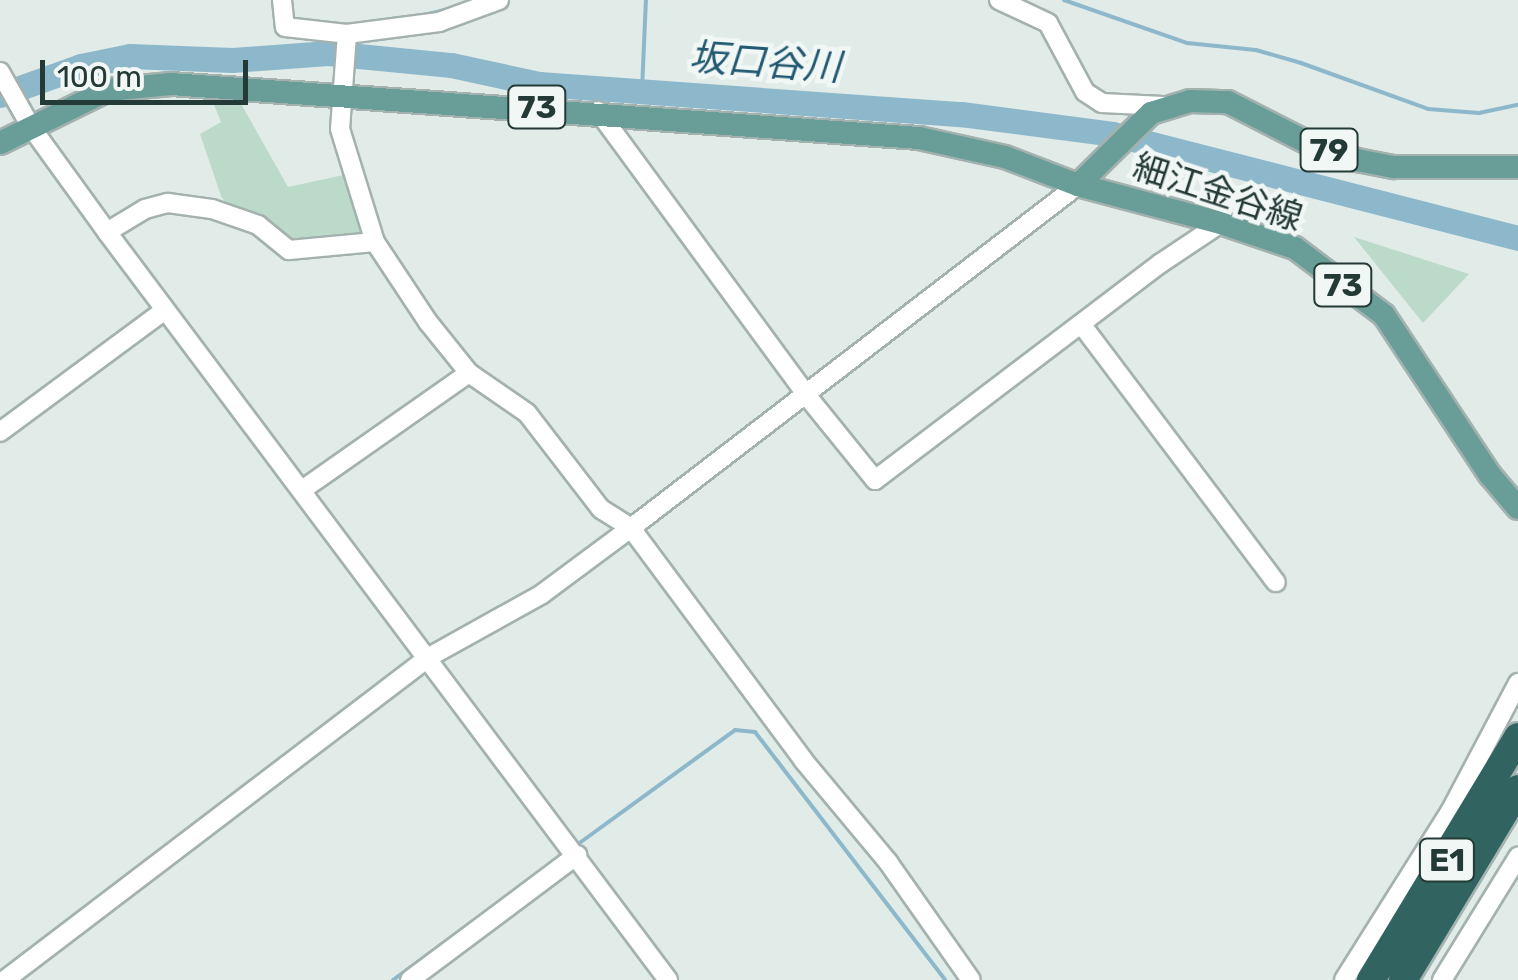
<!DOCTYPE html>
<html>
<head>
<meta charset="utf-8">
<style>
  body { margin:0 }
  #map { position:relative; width:1518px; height:980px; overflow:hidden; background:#e1ebe8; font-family:Rubik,"Noto Sans JP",sans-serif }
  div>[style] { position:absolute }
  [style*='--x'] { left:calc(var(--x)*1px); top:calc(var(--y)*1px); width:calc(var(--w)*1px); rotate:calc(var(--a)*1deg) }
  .green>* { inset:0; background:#bcdac9 }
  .stream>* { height:4px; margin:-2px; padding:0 2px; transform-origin:2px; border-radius:2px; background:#8db8cb }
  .river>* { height:25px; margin:-12.5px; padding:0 12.5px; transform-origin:12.5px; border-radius:12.5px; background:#8db8cb }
  .roads { filter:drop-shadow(2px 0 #a4b2af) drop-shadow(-2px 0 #a4b2af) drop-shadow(0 2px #a4b2af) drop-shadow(0 -2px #a4b2af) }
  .minor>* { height:18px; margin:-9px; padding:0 9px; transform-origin:9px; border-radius:9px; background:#fff }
  .major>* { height:22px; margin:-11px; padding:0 11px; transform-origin:11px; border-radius:11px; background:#699d97 }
  .highway>* { height:28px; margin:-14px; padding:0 14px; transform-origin:14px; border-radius:14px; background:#316461 }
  span { translate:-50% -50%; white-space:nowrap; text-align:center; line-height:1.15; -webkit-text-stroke:9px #f1f7f5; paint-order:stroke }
  .shield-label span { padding:2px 8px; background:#f1f7f5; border:2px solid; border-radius:8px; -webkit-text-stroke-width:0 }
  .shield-label { font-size:32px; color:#233a37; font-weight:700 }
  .street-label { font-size:35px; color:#233a37 }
  .water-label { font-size:38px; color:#225871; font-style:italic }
  .scale { position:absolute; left:40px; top:60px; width:208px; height:45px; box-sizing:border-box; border:5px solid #233a37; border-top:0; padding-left:12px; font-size:30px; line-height:35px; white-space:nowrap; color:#233a37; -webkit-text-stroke:8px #f1f7f5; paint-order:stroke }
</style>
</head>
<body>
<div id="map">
  <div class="green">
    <i style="clip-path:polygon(212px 100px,240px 102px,288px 187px,353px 173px,371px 239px,289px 250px,235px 217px,221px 196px,200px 134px,221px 122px)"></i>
    <i style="clip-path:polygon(1354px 237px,1469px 274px,1423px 323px)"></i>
  </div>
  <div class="stream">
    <i style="--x:1064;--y:0;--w:130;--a:19.3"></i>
    <i style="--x:1187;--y:43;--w:69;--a:5.8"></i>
    <i style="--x:1256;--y:50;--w:47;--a:16.1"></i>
    <i style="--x:1301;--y:63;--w:135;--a:19.9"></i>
    <i style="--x:1428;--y:109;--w:51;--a:4.5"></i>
    <i style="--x:1479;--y:113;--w:40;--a:-12"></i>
    <i style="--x:419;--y:16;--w:35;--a:-13"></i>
    <i style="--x:328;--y:53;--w:10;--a:-90"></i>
    <i style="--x:642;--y:90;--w:90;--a:-87.5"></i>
    <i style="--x:574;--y:847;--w:199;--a:-36"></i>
    <i style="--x:735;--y:730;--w:20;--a:6"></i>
    <i style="--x:755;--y:732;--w:312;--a:52.5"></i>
    <i style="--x:393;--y:980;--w:135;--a:-36.3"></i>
  </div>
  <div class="river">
    <i style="--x:0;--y:95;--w:86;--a:-19.7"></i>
    <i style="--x:81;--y:66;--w:50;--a:-11.5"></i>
    <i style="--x:130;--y:56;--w:102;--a:2.2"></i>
    <i style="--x:232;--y:60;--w:96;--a:-4.2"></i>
    <i style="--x:328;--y:53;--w:124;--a:5.6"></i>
    <i style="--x:451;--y:65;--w:90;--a:12.2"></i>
    <i style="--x:539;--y:84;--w:423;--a:4.1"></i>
    <i style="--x:961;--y:114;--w:153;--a:7.5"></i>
    <i style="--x:1113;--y:134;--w:418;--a:14.4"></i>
  </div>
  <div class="roads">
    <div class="minor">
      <i style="--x:282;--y:0;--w:27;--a:84"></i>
      <i style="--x:285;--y:27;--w:62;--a:6.4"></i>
      <i style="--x:347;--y:34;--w:93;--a:-7.4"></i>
      <i style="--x:439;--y:22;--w:64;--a:-20.1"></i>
      <i style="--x:999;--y:0;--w:54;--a:25.1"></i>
      <i style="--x:1048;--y:23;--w:78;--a:61.8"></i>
      <i style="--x:1085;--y:92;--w:20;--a:33"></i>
      <i style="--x:1102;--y:103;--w:61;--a:2.8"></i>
      <i style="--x:347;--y:34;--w:95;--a:94.2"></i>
      <i style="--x:340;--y:129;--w:118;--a:72.8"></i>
      <i style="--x:375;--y:242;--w:96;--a:56.5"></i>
      <i style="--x:428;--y:322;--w:65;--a:51.2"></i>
      <i style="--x:469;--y:373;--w:70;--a:34.6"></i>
      <i style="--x:527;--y:413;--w:121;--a:52.4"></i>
      <i style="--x:601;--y:509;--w:36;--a:32"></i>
      <i style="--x:631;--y:528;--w:289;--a:53.4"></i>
      <i style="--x:803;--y:760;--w:133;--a:50.2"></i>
      <i style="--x:888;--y:862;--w:144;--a:54.9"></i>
      <i style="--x:0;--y:72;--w:63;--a:60.6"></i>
      <i style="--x:31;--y:127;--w:130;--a:54.1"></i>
      <i style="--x:107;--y:232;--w:935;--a:53.13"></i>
      <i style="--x:598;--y:111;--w:353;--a:53.7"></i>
      <i style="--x:807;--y:396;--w:108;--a:51"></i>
      <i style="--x:875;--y:480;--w:359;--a:-37.2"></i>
      <i style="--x:1161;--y:263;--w:72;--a:-33.7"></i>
      <i style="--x:107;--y:232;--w:44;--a:-31.2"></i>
      <i style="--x:145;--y:209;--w:24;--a:-15"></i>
      <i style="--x:168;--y:203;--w:44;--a:7.8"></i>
      <i style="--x:212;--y:209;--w:49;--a:19.2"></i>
      <i style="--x:258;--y:225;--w:40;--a:39"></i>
      <i style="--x:289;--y:250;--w:86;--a:-5.3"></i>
      <i style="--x:1082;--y:325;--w:322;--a:53"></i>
      <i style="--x:0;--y:432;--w:205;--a:-36.5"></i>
      <i style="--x:302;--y:490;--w:204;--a:-35"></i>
      <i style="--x:5;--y:980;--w:533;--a:-37.3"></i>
      <i style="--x:429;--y:657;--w:129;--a:-29.1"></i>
      <i style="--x:542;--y:594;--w:111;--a:-36.6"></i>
      <i style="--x:631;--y:528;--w:563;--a:-37.5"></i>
      <i style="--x:410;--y:980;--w:209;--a:-36.8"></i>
      <i style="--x:1344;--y:980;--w:199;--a:-57.8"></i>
      <i style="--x:1450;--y:812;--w:146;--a:-62.2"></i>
      <i style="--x:1442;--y:980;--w:145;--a:-58.3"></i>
    </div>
    <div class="major">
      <i style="--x:0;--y:143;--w:120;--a:-26.1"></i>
      <i style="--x:108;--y:90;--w:63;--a:-5.4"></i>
      <i style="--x:171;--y:84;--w:750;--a:4.13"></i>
      <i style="--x:919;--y:138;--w:88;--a:12.5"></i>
      <i style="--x:1005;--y:157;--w:78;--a:21"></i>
      <i style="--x:1078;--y:185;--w:148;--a:14.9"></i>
      <i style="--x:1221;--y:223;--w:78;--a:18.7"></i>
      <i style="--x:1295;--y:248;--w:111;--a:37"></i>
      <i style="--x:1384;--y:315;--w:192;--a:56.5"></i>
      <i style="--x:1490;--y:475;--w:43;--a:49.7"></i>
      <i style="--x:1078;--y:185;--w:103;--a:-44.6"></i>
      <i style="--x:1151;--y:113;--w:41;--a:-17.1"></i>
      <i style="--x:1190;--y:101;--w:38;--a:2"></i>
      <i style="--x:1228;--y:102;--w:92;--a:27.1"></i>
      <i style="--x:1310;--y:144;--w:50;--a:18.8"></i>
      <i style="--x:1357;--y:160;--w:38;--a:11"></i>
      <i style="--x:1394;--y:167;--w:124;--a:0"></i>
    </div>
    <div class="highway">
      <i style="--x:1371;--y:980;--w:284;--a:-58.8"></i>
      <i style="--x:1403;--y:980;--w:223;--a:-58.9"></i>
    </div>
  </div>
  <div class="shield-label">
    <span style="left:537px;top:107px">73</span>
    <span style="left:1329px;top:150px">79</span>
    <span style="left:1343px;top:285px">73</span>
    <span style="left:1447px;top:860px">E1</span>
  </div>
  <div class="street-label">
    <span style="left:1218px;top:192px;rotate:18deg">細江金谷線</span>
  </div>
  <div class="water-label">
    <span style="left:765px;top:63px;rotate:4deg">坂口谷川</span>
  </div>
  <div class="scale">100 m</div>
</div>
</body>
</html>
